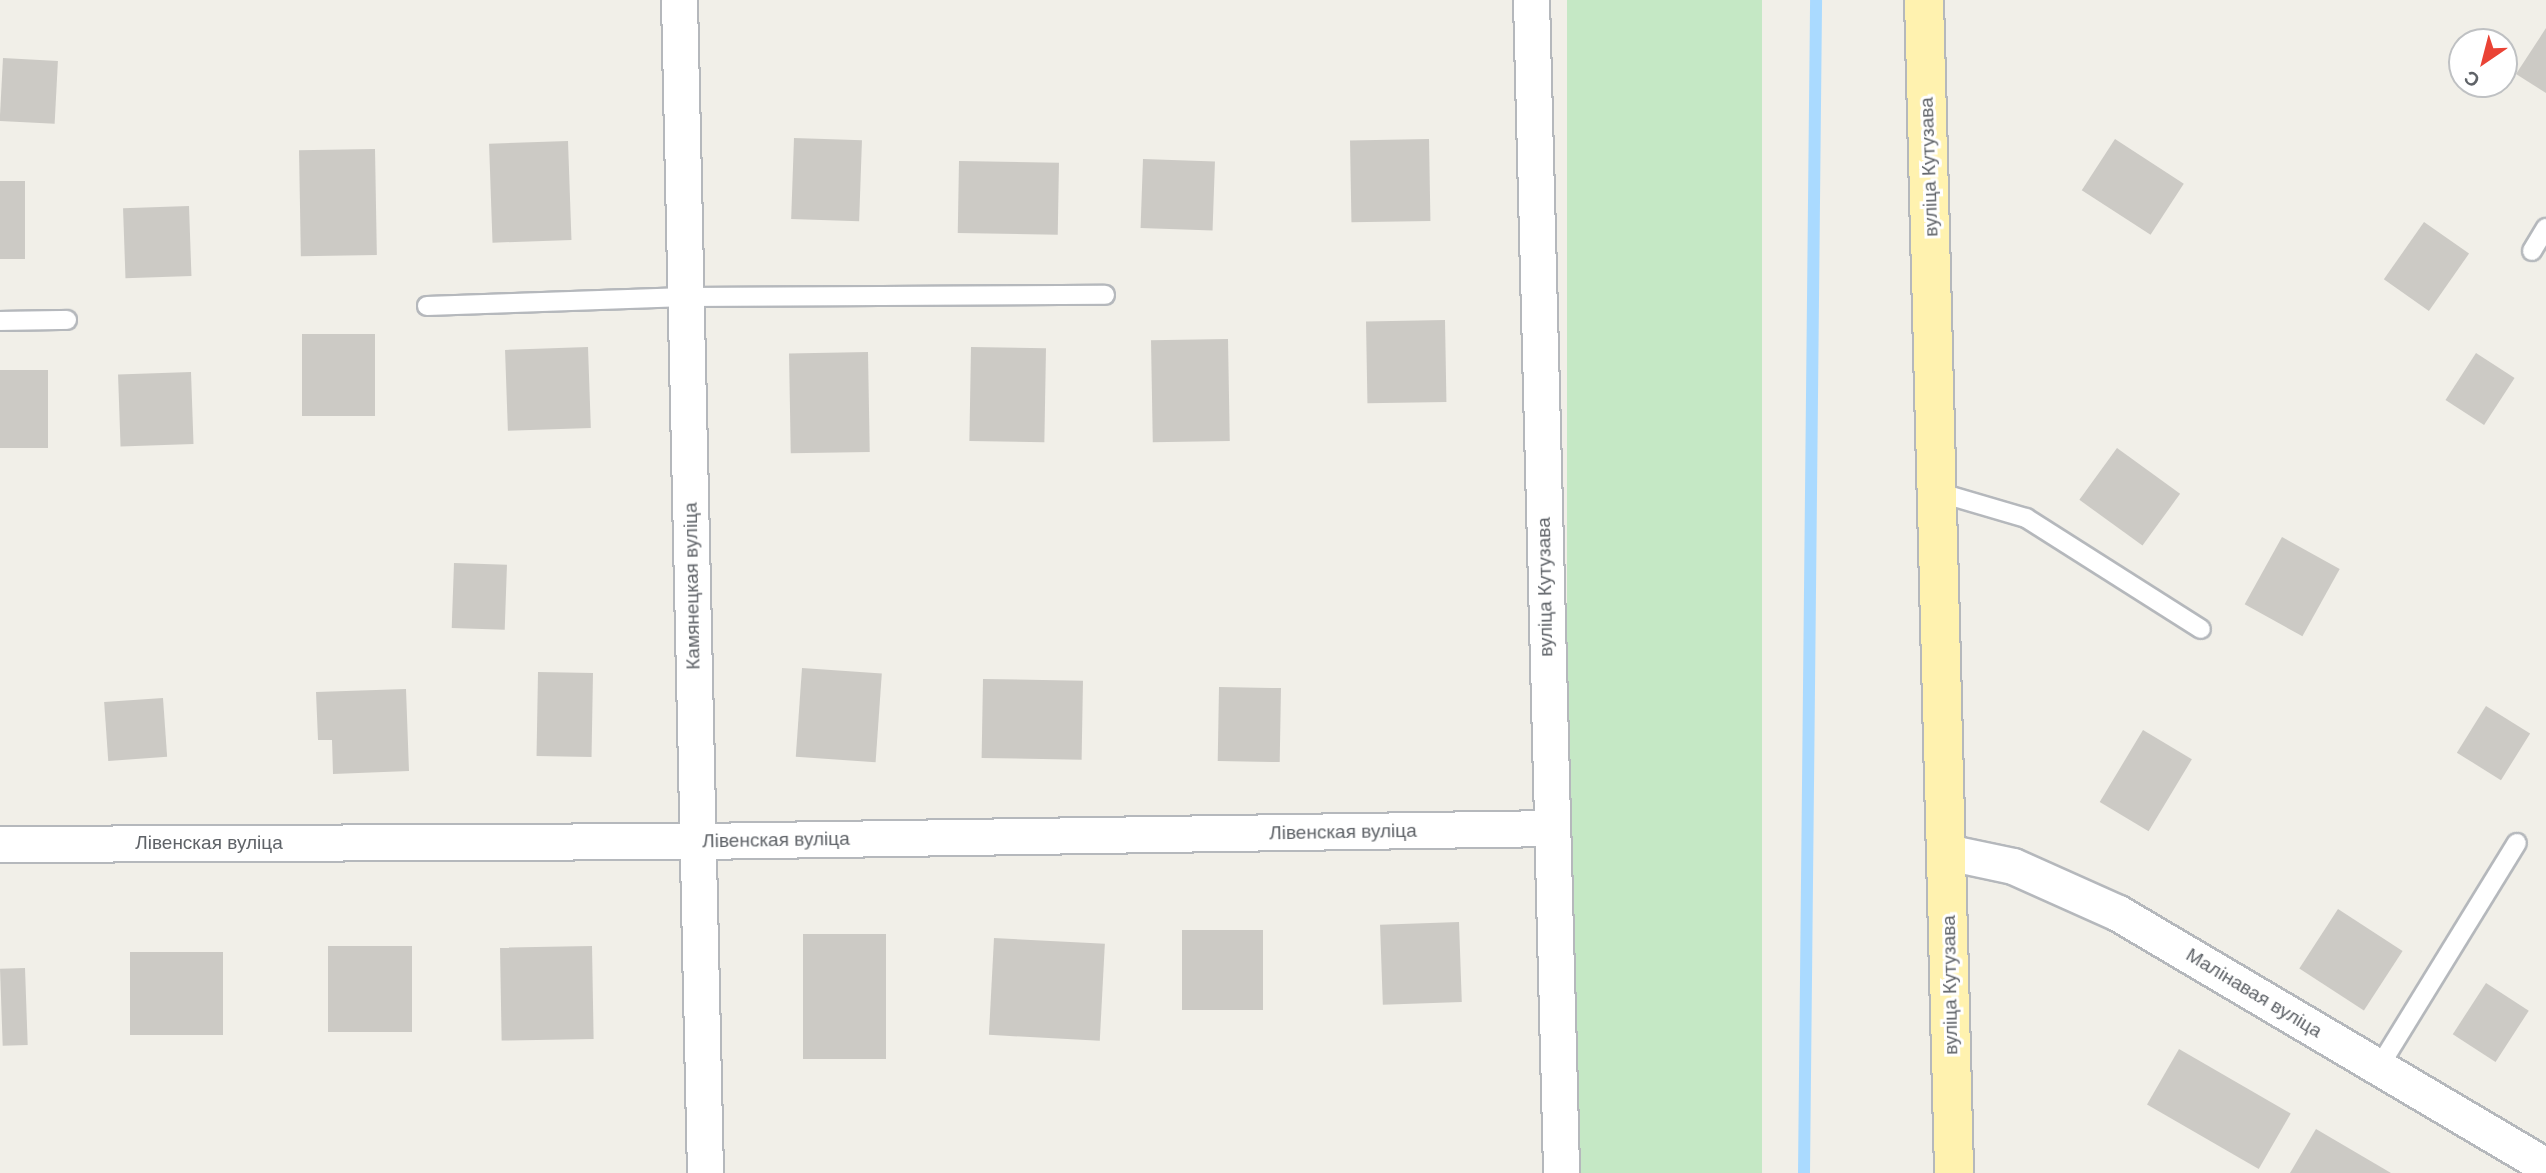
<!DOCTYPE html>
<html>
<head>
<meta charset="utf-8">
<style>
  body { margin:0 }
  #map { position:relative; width:2546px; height:1173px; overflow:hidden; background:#f1efe8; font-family:Arial,sans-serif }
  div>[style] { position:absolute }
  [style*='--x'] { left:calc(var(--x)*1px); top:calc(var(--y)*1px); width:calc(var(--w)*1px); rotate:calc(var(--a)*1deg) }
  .green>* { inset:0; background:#c5e8c5; transform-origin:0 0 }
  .stream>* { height:12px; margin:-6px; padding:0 6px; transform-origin:6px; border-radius:6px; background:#aadaff }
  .building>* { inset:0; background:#cccac5; transform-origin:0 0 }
  .roads { filter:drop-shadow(2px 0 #b5b8bc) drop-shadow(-2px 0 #b5b8bc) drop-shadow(0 2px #b5b8bc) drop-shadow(0 -2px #b5b8bc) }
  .lane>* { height:18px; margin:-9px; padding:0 9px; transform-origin:9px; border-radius:9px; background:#fff }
  .street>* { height:35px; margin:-17.5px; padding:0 17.5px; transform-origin:17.5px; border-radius:17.5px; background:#fff }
  .primary>* { height:38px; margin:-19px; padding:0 19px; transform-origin:19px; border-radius:19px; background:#fff2af }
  span { translate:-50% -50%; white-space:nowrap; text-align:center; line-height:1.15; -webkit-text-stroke:6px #fff; paint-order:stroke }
  .street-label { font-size:19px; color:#5f6368 }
  .north { position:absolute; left:2448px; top:28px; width:70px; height:70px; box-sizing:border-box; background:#fff; border:2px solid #bfc1c3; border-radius:50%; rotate:215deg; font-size:19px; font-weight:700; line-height:28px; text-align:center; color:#5f6368 }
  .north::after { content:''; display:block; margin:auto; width:24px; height:32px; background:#ea4335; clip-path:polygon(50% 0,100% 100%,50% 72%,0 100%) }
</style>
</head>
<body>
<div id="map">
  <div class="green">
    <i style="left:1567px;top:0;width:195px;height:1173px"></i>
  </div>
  <div class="stream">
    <i style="--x:1804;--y:1173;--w:1173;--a:-89.41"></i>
  </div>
  <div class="building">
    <i style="clip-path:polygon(2546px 28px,2546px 93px,2516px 74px)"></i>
    <i style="left:3px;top:58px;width:55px;height:63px;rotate:3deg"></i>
    <i style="left:794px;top:138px;width:68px;height:81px;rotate:2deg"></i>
    <i style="left:1429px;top:139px;width:82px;height:79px;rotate:89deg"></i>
    <i style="left:2115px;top:139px;width:82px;height:61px;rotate:33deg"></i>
    <i style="left:568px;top:141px;width:99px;height:79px;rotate:88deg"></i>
    <i style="left:375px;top:149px;width:106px;height:76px;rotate:89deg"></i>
    <i style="left:1143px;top:159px;width:72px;height:69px;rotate:2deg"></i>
    <i style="left:959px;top:161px;width:100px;height:72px;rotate:1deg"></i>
    <i style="left:0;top:181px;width:25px;height:78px"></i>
    <i style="left:189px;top:206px;width:70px;height:66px;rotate:88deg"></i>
    <i style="left:2424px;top:222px;width:55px;height:70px;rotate:35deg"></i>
    <i style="left:1445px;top:320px;width:82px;height:79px;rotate:89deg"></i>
    <i style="left:302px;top:334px;width:73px;height:82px"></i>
    <i style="left:1228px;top:339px;width:102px;height:77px;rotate:89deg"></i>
    <i style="left:588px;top:347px;width:81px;height:83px;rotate:88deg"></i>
    <i style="left:971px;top:347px;width:75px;height:94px;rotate:1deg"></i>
    <i style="left:868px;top:352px;width:100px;height:79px;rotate:89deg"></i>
    <i style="left:2476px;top:353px;width:46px;height:56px;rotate:33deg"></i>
    <i style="left:0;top:370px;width:48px;height:78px"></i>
    <i style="left:191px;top:372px;width:72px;height:73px;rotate:88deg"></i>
    <i style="left:2117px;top:448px;width:78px;height:64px;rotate:36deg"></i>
    <i style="left:2282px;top:537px;width:66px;height:77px;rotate:29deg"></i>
    <i style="left:454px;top:563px;width:53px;height:65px;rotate:2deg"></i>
    <i style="left:802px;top:668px;width:80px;height:89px;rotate:4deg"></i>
    <i style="left:538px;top:672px;width:55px;height:84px;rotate:1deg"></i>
    <i style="left:983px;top:679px;width:100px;height:79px;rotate:1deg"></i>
    <i style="left:1219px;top:687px;width:62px;height:74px;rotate:1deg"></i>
    <i style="clip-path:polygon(406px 689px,409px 771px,333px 774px,332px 740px,318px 740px,316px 692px)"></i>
    <i style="left:163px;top:698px;width:59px;height:59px;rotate:86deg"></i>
    <i style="left:2486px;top:706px;width:52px;height:55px;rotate:32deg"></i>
    <i style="left:2143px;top:730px;width:57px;height:84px;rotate:31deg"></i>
    <i style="left:2338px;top:909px;width:77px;height:71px;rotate:33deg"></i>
    <i style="left:1459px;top:922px;width:80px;height:79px;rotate:88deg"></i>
    <i style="left:1182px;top:930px;width:81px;height:80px"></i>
    <i style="left:886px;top:934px;width:125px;height:83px;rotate:90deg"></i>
    <i style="left:994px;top:938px;width:111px;height:97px;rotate:3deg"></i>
    <i style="left:328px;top:946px;width:84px;height:86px"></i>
    <i style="left:592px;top:946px;width:93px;height:92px;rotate:89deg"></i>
    <i style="left:130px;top:952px;width:93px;height:83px"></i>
    <i style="left:25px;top:968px;width:77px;height:25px;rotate:88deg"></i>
    <i style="left:2486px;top:983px;width:51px;height:61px;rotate:33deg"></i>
    <i style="left:2179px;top:1049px;width:129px;height:64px;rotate:30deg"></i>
    <i style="clip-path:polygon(2316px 1129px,2391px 1173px,2290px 1173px)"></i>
  </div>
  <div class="roads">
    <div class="lane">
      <i style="--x:2532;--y:251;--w:27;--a:-59"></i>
      <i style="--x:427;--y:306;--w:259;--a:-2"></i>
      <i style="--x:686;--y:297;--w:419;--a:-0.3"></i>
      <i style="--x:0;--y:321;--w:67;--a:-0.9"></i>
      <i style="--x:1937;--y:492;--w:93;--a:16.3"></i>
      <i style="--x:2026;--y:518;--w:207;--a:32.4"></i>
      <i style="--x:2379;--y:1067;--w:263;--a:-58.4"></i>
    </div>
    <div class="street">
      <i style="--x:679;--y:0;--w:1173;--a:88.73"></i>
      <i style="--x:1531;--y:0;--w:1173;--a:88.53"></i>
      <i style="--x:0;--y:844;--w:698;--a:-0.25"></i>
      <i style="--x:698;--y:841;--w:853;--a:-0.87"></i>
      <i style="--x:1947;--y:852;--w:67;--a:12"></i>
      <i style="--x:2013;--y:866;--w:115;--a:24.1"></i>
      <i style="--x:2118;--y:913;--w:497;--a:30.6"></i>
    </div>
    <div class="primary">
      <i style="--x:1924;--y:0;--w:1173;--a:88.53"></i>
    </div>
  </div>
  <div class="street-label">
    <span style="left:1929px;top:167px;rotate:-92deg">вуліца Кутузава</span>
    <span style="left:692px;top:586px;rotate:-91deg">Камянецкая вуліца</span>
    <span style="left:1545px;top:587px;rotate:-91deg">вуліца Кутузава</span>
    <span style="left:1343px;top:832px;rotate:-1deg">Лівенская вуліца</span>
    <span style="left:776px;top:840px;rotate:-1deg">Лівенская вуліца</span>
    <span style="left:209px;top:843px">Лівенская вуліца</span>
    <span style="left:1950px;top:985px;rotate:-91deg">вуліца Кутузава</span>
    <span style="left:2254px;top:993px;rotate:31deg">Малінавая вуліца</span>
  </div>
  <div class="north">С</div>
</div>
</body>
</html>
